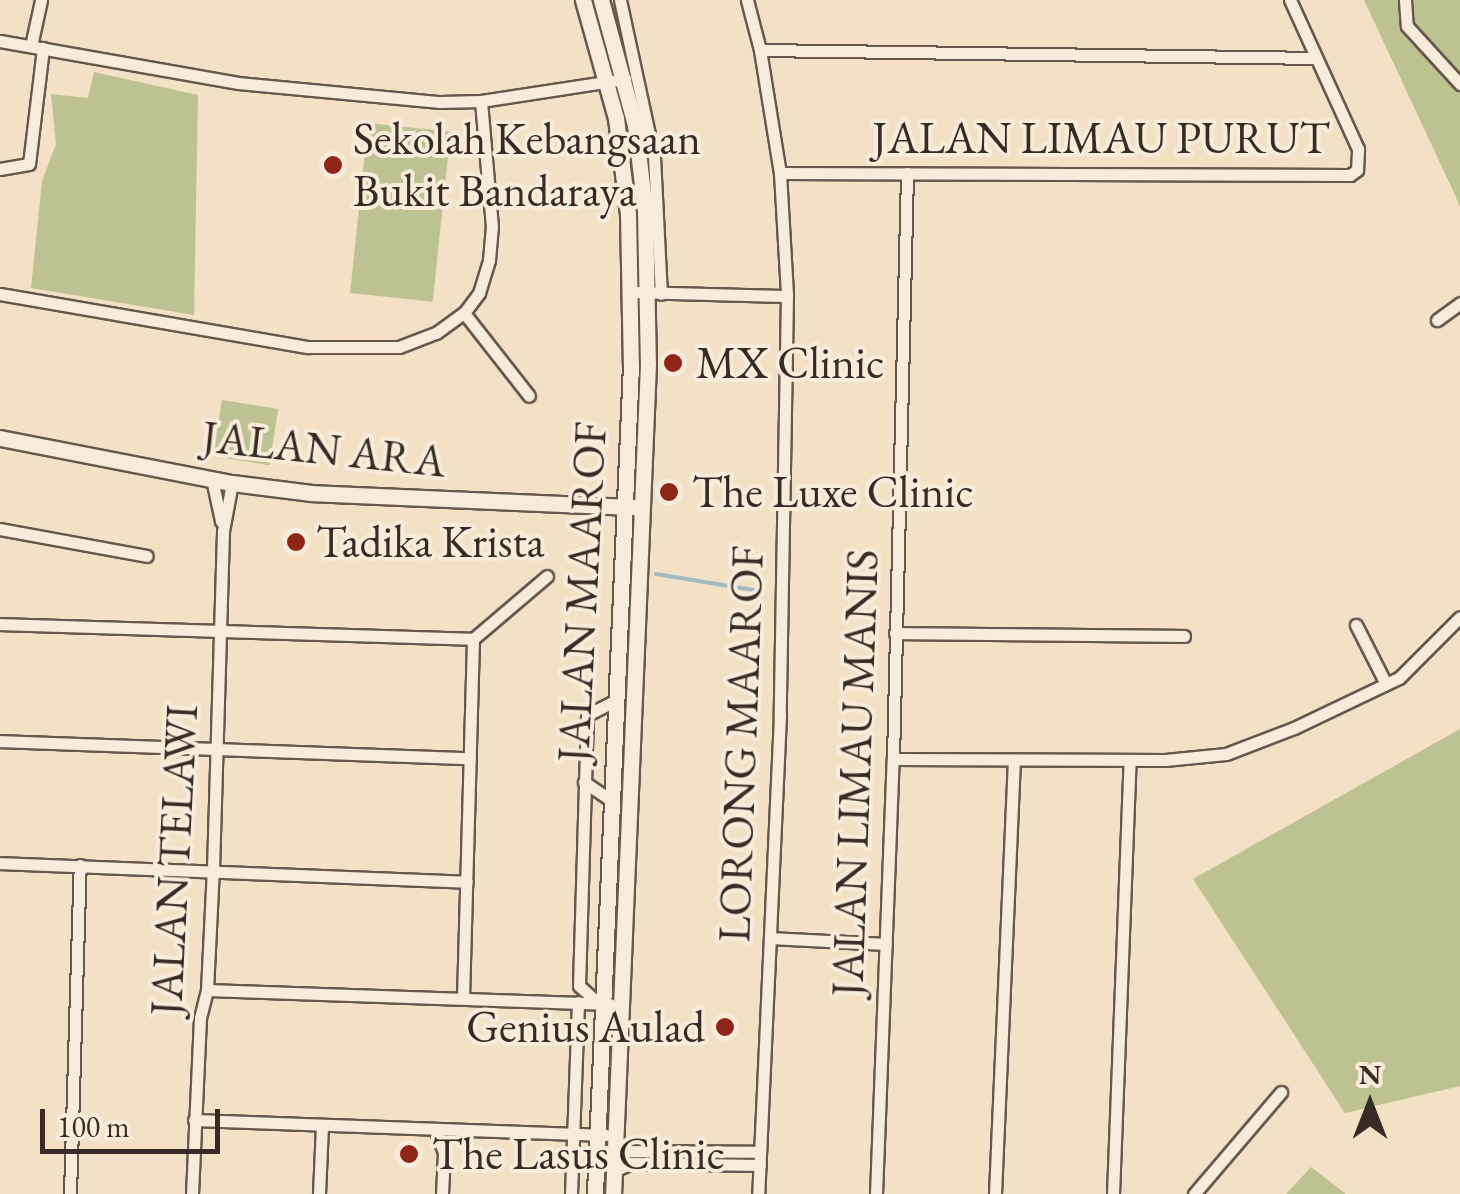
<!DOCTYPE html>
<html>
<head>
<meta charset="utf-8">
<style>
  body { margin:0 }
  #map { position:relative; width:1460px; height:1194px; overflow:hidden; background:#f2e1c4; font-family:"EB Garamond",serif }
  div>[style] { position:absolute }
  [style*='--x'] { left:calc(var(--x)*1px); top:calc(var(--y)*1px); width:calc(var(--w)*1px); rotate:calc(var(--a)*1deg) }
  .green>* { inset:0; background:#bdc292; transform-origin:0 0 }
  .stream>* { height:4px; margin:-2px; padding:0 2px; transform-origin:2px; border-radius:2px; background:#a0bbbf }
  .roads { filter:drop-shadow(2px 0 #66584d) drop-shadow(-2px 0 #66584d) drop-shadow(0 2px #66584d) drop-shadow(0 -2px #66584d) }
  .street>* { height:11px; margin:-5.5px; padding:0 5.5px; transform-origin:5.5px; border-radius:5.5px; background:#f7ecd9 }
  .secondary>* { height:15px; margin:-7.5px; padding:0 7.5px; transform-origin:7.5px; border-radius:7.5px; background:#f7ecd9 }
  .dots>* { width:28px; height:28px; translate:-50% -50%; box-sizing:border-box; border:5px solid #f7ecd9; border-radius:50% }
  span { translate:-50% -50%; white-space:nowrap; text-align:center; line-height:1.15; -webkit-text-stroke:8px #f7ecd9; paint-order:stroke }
  .street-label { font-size:45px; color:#382b25 }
  .poi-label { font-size:45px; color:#382b25 }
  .left { translate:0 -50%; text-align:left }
  .right { translate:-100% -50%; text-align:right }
  .north { position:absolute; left:1320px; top:1054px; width:100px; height:100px; -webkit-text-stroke:8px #f7ecd9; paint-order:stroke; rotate:0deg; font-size:28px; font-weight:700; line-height:40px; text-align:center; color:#382b25 }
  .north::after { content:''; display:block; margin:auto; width:35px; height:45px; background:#382b25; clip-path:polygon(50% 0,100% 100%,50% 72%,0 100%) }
  .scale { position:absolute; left:40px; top:1109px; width:180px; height:45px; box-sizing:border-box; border:5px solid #382b25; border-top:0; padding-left:12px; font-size:30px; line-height:35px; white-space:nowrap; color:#382b25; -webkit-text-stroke:8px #f7ecd9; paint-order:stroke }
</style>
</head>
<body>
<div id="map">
  <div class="green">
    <i style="clip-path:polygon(1364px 0,1460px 0,1460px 207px,1455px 195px)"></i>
    <i style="clip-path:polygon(94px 72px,198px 95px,194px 315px,31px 288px,42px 181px,56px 144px,51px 94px,88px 98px)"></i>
    <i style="left:368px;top:123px;width:83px;height:171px;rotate:6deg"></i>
    <i style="left:222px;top:400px;width:57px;height:57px;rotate:9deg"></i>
    <i style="clip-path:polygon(1460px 729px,1460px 1086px,1345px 1113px,1193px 879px)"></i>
    <i style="clip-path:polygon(1311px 1167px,1346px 1194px,1286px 1194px)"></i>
  </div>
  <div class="stream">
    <i style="--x:656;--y:574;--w:105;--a:9.3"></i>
  </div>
  <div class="roads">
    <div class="street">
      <i style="--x:620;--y:0;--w:161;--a:77.8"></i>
      <i style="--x:654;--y:157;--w:137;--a:87.1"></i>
      <i style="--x:747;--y:0;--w:52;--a:75.4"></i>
      <i style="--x:760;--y:50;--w:125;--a:80.8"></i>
      <i style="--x:780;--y:173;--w:123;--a:86.7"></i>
      <i style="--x:787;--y:296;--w:419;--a:91"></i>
      <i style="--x:780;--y:715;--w:480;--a:92.6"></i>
      <i style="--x:1405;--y:0;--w:26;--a:86"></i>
      <i style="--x:1407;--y:26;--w:79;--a:47.6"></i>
      <i style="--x:0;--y:41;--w:242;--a:10"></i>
      <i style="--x:238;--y:83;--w:203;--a:5.4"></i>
      <i style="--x:440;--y:102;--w:41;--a:-1.4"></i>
      <i style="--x:481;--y:101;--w:146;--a:-8.7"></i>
      <i style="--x:31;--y:46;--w:47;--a:-77.7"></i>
      <i style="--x:760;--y:50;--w:556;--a:0.82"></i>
      <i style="--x:0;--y:169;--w:29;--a:-10"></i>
      <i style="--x:29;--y:164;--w:117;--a:-83.1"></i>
      <i style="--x:780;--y:173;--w:570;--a:0.2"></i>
      <i style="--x:1350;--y:175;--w:9;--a:-36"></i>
      <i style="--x:1357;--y:170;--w:21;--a:-87"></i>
      <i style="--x:1358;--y:149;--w:164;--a:-114.5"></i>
      <i style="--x:630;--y:292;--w:157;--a:1.5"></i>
      <i style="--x:0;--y:294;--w:313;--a:9.8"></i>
      <i style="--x:308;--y:347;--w:91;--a:0"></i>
      <i style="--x:399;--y:347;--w:40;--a:-21"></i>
      <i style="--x:436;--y:333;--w:34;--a:-36"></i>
      <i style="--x:464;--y:313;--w:25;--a:-53"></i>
      <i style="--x:479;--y:293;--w:34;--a:-73"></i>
      <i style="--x:489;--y:260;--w:33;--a:-85"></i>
      <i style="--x:492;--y:227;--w:126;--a:-95"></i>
      <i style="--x:464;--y:313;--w:105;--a:51.9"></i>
      <i style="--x:1437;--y:320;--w:29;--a:-36"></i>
      <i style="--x:212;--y:479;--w:43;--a:77.9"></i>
      <i style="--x:0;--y:529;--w:149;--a:10.4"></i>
      <i style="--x:0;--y:624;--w:473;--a:1.8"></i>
      <i style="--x:473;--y:639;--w:97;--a:-40.4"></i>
      <i style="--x:1356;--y:625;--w:66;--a:63"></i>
      <i style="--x:895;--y:633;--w:289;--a:0.6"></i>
      <i style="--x:0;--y:741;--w:470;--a:2.1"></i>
      <i style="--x:893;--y:759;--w:272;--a:0.2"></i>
      <i style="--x:1165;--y:760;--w:61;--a:-5.6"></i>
      <i style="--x:1226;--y:754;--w:73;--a:-20.9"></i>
      <i style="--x:1294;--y:728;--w:116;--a:-25.5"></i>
      <i style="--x:1399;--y:678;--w:86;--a:-45"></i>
      <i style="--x:584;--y:782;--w:30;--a:34"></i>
      <i style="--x:0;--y:863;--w:467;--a:2.3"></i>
      <i style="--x:770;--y:938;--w:116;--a:3"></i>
      <i style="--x:207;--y:990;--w:403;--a:2"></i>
      <i style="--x:463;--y:998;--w:359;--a:-88.4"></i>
      <i style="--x:597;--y:1002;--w:24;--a:-138"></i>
      <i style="--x:579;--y:986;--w:271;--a:-88.3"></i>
      <i style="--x:587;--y:715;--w:29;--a:-27"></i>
      <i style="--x:194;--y:1120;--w:412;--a:2.1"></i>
      <i style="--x:435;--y:1129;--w:26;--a:69"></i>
      <i style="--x:444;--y:1153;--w:41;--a:92.8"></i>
      <i style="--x:596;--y:1151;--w:164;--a:0.3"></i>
      <i style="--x:614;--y:1171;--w:19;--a:-25"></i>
      <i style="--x:631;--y:1163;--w:129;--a:0.9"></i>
      <i style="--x:70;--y:1194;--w:329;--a:-88.3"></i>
      <i style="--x:192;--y:1194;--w:176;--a:-87.4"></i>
      <i style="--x:200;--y:1018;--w:29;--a:-76"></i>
      <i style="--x:207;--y:990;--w:121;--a:-87.2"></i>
      <i style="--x:213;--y:869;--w:338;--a:-88.3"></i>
      <i style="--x:223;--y:531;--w:49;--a:-79.4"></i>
      <i style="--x:319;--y:1194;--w:69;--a:-87.5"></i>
      <i style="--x:571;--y:1194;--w:192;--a:-87.9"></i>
      <i style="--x:876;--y:1194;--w:435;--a:-87.8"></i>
      <i style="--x:893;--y:759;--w:586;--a:-88.63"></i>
      <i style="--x:995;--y:1194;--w:433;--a:-87.5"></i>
      <i style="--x:1113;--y:1194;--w:434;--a:-87.8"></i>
      <i style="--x:1194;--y:1194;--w:134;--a:-49.5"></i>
    </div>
    <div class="secondary">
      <i style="--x:583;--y:0;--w:123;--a:74.4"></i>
      <i style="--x:616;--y:118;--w:97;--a:82.9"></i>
      <i style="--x:628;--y:214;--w:151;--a:88.9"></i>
      <i style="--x:631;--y:365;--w:830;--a:92.49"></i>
      <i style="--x:601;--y:0;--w:130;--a:74.8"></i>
      <i style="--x:635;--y:125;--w:88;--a:83.4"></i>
      <i style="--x:645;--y:212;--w:152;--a:88.9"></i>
      <i style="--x:648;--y:364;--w:831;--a:92.41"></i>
      <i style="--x:0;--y:438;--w:236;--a:11"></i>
      <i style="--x:232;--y:483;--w:80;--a:7.2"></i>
      <i style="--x:311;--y:493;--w:325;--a:2.5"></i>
    </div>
  </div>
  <div class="dots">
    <i style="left:333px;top:165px;background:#8f2418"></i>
    <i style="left:673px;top:363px;background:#8f2418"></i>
    <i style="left:669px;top:492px;background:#8f2418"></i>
    <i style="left:296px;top:542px;background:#8f2418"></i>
    <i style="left:725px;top:1027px;background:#8f2418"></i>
    <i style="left:409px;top:1154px;background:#8f2418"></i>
  </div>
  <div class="street-label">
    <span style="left:1101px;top:138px">JALAN LIMAU PURUT</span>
    <span style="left:324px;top:449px;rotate:6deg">JALAN ARA</span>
    <span style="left:582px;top:592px;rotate:-87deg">JALAN MAAROF</span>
    <span style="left:741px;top:744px;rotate:-88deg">LORONG MAAROF</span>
    <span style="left:855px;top:773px;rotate:-88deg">JALAN LIMAU MANIS</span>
    <span style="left:174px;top:860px;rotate:-87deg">JALAN TELAWI</span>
  </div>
  <div class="poi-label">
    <span class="left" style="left:353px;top:165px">Sekolah Kebangsaan<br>Bukit Bandaraya</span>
    <span class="left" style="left:696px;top:363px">MX Clinic</span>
    <span class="left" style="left:692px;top:492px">The Luxe Clinic</span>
    <span class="left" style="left:316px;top:542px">Tadika Krista</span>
    <span class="right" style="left:705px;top:1027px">Genius Aulad</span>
    <span class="left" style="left:432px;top:1154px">The Lasus Clinic</span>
  </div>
  <div class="north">N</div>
  <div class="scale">100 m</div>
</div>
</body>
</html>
